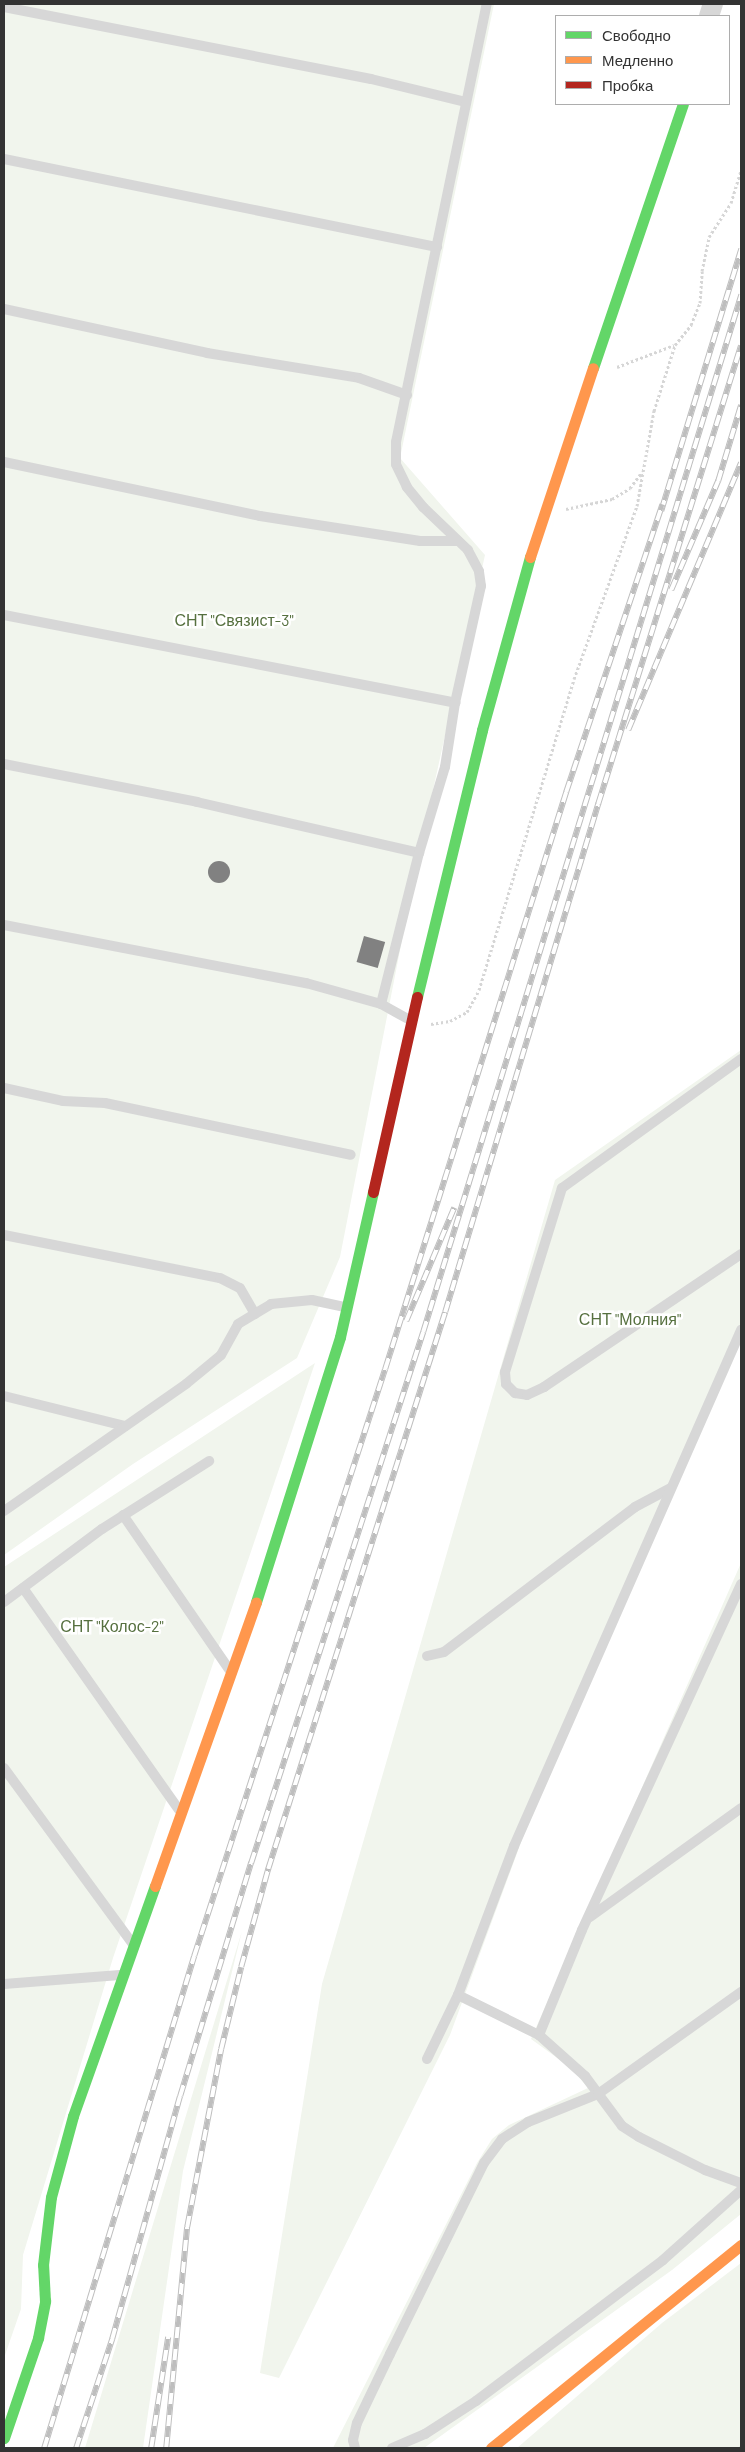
<!DOCTYPE html>
<html>
<head>
<meta charset="utf-8">
<style>
  body { margin:0 }
  #map { position:relative; width:745px; height:2452px; overflow:hidden; background:#fff; font-family:Barlow,sans-serif }
  div>[style] { position:absolute }
  [style*='--x'] { left:calc(var(--x)*1px); top:calc(var(--y)*1px); width:calc(var(--w)*1px); rotate:calc(var(--a)*1deg) }
  .green>* { inset:0; background:#f1f5ed }
  .building>* { inset:0; background:#818181; transform-origin:0 0 }
  .round { border-radius:50% }
  .path>* { height:3px; margin-top:-1.5px; transform-origin:0; background:repeating-linear-gradient(90deg,#d6d6d6 0 2.5px,transparent 0 5px) }
  .lane>* { height:10px; margin:-5px; padding:0 5px; transform-origin:5px; border-radius:5px; background:#d7d7d7 }
  .street>* { height:20px; margin:-10px; padding:0 10px; transform-origin:10px; border-radius:10px; background:#d7d7d7 }
  .fast>* { height:11px; margin:-5.5px; padding:0 5.5px; transform-origin:5.5px; border-radius:5.5px; background:#63d668 }
  .slow>* { height:11px; margin:-5.5px; padding:0 5.5px; transform-origin:5.5px; border-radius:5.5px; background:#ff974d }
  .jam>* { height:11px; margin:-5.5px; padding:0 5.5px; transform-origin:5.5px; border-radius:5.5px; background:#b3261e }
  .rail>* { height:5.5px; margin-top:-2.75px; transform-origin:0; background:repeating-linear-gradient(90deg,#fff 0 11px,#bebebe 0 22px); box-sizing:border-box; border-block:1px solid #bebebe }
  span { translate:-50% -50%; white-space:nowrap; text-align:center; line-height:1.15; -webkit-text-stroke:5px #fff; paint-order:stroke }
  .park-label { font-size:16px; color:#56703f }
  .frame { position:absolute; inset:0; border:5px solid #333; pointer-events:none }
  .legend { position:absolute; left:555px; top:15px; width:175px; height:90px; box-sizing:border-box; background:#fff; border:1px solid #adadad; margin:0; padding:6px 9px; list-style:none; font-size:15px; color:#333 }
  .legend li { display:flex; align-items:center; gap:10px; height:25px }
  .legend b { width:25px; border:1px solid #adadad }
</style>
</head>
<body>
<div id="map">
  <div class="green">
    <i style="clip-path:polygon(4px 4px,494px 4px,400px 458px,485px 555px,419px 853px,340px 1257px,297px 1358px,133px 1464px,4px 1555px)"></i>
    <i style="clip-path:polygon(741px 1050px,741px 1340px,523px 1837px,450px 2035px,279px 2378px,260px 2373px,322px 1984px,555px 1180px)"></i>
    <i style="clip-path:polygon(315px 1363px,113px 1958px,23px 2255px,21px 2309px,4px 2358px,4px 1567px)"></i>
    <i style="clip-path:polygon(741px 1563px,741px 2214px,672px 2270px,424px 2448px,333px 2448px,477px 2163px,492px 2139px,509px 2125px,588px 2088px,571px 2068px,531px 2039px)"></i>
    <i style="clip-path:polygon(242px 1931px,183px 2171px,143px 2448px,85px 2448px)"></i>
    <i style="clip-path:polygon(741px 2263px,741px 2448px,517px 2448px,662px 2323px)"></i>
  </div>
  <div class="building">
    <i class="round" style="left:208px;top:861px;width:22px;height:22px"></i>
    <i style="left:364px;top:936px;width:22px;height:27px;rotate:16deg"></i>
  </div>
  <div class="path">
    <i style="--x:617;--y:367;--w:61;--a:-21.1"></i>
    <i style="--x:566;--y:509;--w:47;--a:-12.3"></i>
    <i style="--x:612;--y:499;--w:21;--a:-31"></i>
    <i style="--x:630;--y:488;--w:20;--a:-53"></i>
    <i style="--x:431;--y:1024;--w:19;--a:-9"></i>
    <i style="--x:450;--y:1021;--w:19;--a:-28"></i>
    <i style="--x:467;--y:1012;--w:25;--a:-61"></i>
    <i style="--x:479;--y:990;--w:325;--a:-73"></i>
    <i style="--x:574;--y:679;--w:184;--a:-70"></i>
    <i style="--x:637;--y:506;--w:97;--a:-79.9"></i>
    <i style="--x:654;--y:411;--w:69;--a:-72.3"></i>
    <i style="--x:675;--y:345;--w:26;--a:-51"></i>
    <i style="--x:691;--y:325;--w:24;--a:-68"></i>
    <i style="--x:700;--y:303;--w:32;--a:-86"></i>
    <i style="--x:702;--y:271;--w:35;--a:-78"></i>
    <i style="--x:709;--y:237;--w:40;--a:-57.1"></i>
    <i style="--x:731;--y:203;--w:34;--a:-73"></i>
    <i style="--x:739;--y:2448;--w:2;--a:-27"></i>
  </div>
  <div class="lane">
    <i style="--x:4;--y:7;--w:374;--a:11.1"></i>
    <i style="--x:371;--y:79;--w:97;--a:13.7"></i>
    <i style="--x:4;--y:159;--w:442;--a:11.5"></i>
    <i style="--x:4;--y:309;--w:208;--a:12.2"></i>
    <i style="--x:207;--y:353;--w:154;--a:9.3"></i>
    <i style="--x:359;--y:378;--w:51;--a:19.5"></i>
    <i style="--x:4;--y:462;--w:262;--a:11.9"></i>
    <i style="--x:260;--y:516;--w:162;--a:8.9"></i>
    <i style="--x:420;--y:541;--w:38;--a:0"></i>
    <i style="--x:4;--y:615;--w:460;--a:11"></i>
    <i style="--x:4;--y:764;--w:197;--a:11.1"></i>
    <i style="--x:197;--y:802;--w:228;--a:12.9"></i>
    <i style="--x:4;--y:925;--w:308;--a:10.9"></i>
    <i style="--x:306;--y:983;--w:78;--a:15.6"></i>
    <i style="--x:381;--y:1004;--w:33;--a:29"></i>
    <i style="--x:381;--y:1004;--w:156;--a:-75.9"></i>
    <i style="--x:419;--y:853;--w:90;--a:-73.2"></i>
    <i style="--x:445;--y:767;--w:65;--a:-81.1"></i>
    <i style="--x:455;--y:703;--w:120;--a:-77.5"></i>
    <i style="--x:481;--y:586;--w:15;--a:-98"></i>
    <i style="--x:479;--y:571;--w:24;--a:-118"></i>
    <i style="--x:468;--y:550;--w:62;--a:-136.3"></i>
    <i style="--x:423;--y:507;--w:26;--a:-129"></i>
    <i style="--x:407;--y:487;--w:25;--a:-116"></i>
    <i style="--x:396;--y:464;--w:22;--a:-90"></i>
    <i style="--x:396;--y:442;--w:447;--a:-78.3"></i>
    <i style="--x:741;--y:1059;--w:221;--a:144.2"></i>
    <i style="--x:562;--y:1188;--w:193;--a:107.2"></i>
    <i style="--x:505;--y:1372;--w:12;--a:85"></i>
    <i style="--x:506;--y:1384;--w:13;--a:45"></i>
    <i style="--x:515;--y:1393;--w:12;--a:9"></i>
    <i style="--x:527;--y:1395;--w:19;--a:-25"></i>
    <i style="--x:544;--y:1387;--w:238;--a:-34"></i>
    <i style="--x:4;--y:1088;--w:60;--a:12.4"></i>
    <i style="--x:63;--y:1101;--w:42;--a:2.7"></i>
    <i style="--x:105;--y:1103;--w:251;--a:11.9"></i>
    <i style="--x:4;--y:1235;--w:220;--a:11.3"></i>
    <i style="--x:220;--y:1278;--w:22;--a:27"></i>
    <i style="--x:240;--y:1288;--w:30;--a:60"></i>
    <i style="--x:4;--y:1396;--w:125;--a:13.9"></i>
    <i style="--x:4;--y:1511;--w:222;--a:-34.9"></i>
    <i style="--x:186;--y:1384;--w:45;--a:-39.6"></i>
    <i style="--x:221;--y:1355;--w:35;--a:-61"></i>
    <i style="--x:238;--y:1324;--w:39;--a:-31"></i>
    <i style="--x:271;--y:1304;--w:41;--a:-5.6"></i>
    <i style="--x:312;--y:1300;--w:35;--a:12"></i>
    <i style="--x:123;--y:1515;--w:187;--a:55.5"></i>
    <i style="--x:23;--y:1588;--w:271;--a:54.9"></i>
    <i style="--x:4;--y:1602;--w:122;--a:-36.7"></i>
    <i style="--x:102;--y:1529;--w:127;--a:-32.4"></i>
    <i style="--x:427;--y:1656;--w:17;--a:-13"></i>
    <i style="--x:444;--y:1652;--w:240;--a:-37.2"></i>
    <i style="--x:635;--y:1507;--w:40;--a:-28"></i>
    <i style="--x:4;--y:1768;--w:217;--a:53.8"></i>
    <i style="--x:590;--y:1917;--w:186;--a:-35.8"></i>
    <i style="--x:4;--y:1984;--w:116;--a:-4.4"></i>
    <i style="--x:458;--y:1995;--w:90;--a:26.3"></i>
    <i style="--x:539;--y:2035;--w:62;--a:41.7"></i>
    <i style="--x:585;--y:2076;--w:62;--a:53.5"></i>
    <i style="--x:622;--y:2126;--w:20;--a:33"></i>
    <i style="--x:639;--y:2137;--w:74;--a:26.6"></i>
    <i style="--x:705;--y:2170;--w:38;--a:20"></i>
    <i style="--x:539;--y:2035;--w:113;--a:-67.7"></i>
    <i style="--x:582;--y:1930;--w:381;--a:-65.3"></i>
    <i style="--x:427;--y:2059;--w:71;--a:-64.2"></i>
    <i style="--x:458;--y:1995;--w:159;--a:-69.4"></i>
    <i style="--x:514;--y:1846;--w:564;--a:-66.25"></i>
    <i style="--x:355;--y:2448;--w:8;--a:-104"></i>
    <i style="--x:353;--y:2440;--w:17;--a:-77"></i>
    <i style="--x:357;--y:2423;--w:76;--a:-64.4"></i>
    <i style="--x:390;--y:2354;--w:213;--a:-63.8"></i>
    <i style="--x:484;--y:2163;--w:30;--a:-53"></i>
    <i style="--x:502;--y:2139;--w:31;--a:-33"></i>
    <i style="--x:528;--y:2122;--w:75;--a:-21.8"></i>
    <i style="--x:598;--y:2094;--w:176;--a:-35.5"></i>
    <i style="--x:392;--y:2448;--w:36;--a:-23"></i>
    <i style="--x:425;--y:2434;--w:61;--a:-32.9"></i>
    <i style="--x:476;--y:2401;--w:234;--a:-37"></i>
    <i style="--x:663;--y:2260;--w:105;--a:-41.9"></i>
  </div>
  <div class="street">
    <i style="--x:709;--y:16;--w:13;--a:-72"></i>
  </div>
  <div class="fast">
    <i style="--x:593;--y:368;--w:279;--a:-71.2"></i>
    <i style="--x:417;--y:997;--w:275;--a:-76.3"></i>
    <i style="--x:482;--y:730;--w:180;--a:-74.5"></i>
    <i style="--x:256;--y:1602;--w:278;--a:-72.4"></i>
    <i style="--x:340;--y:1337;--w:149;--a:-77.2"></i>
    <i style="--x:4;--y:2438;--w:106;--a:-71.2"></i>
    <i style="--x:38;--y:2338;--w:38;--a:-79"></i>
    <i style="--x:45;--y:2301;--w:36;--a:-93"></i>
    <i style="--x:43;--y:2265;--w:68;--a:-83.3"></i>
    <i style="--x:51;--y:2197;--w:84;--a:-74.8"></i>
    <i style="--x:73;--y:2116;--w:244;--a:-70.4"></i>
  </div>
  <div class="slow">
    <i style="--x:530;--y:557;--w:199;--a:-71.6"></i>
    <i style="--x:155;--y:1886;--w:301;--a:-70.4"></i>
    <i style="--x:491;--y:2448;--w:322;--a:-39.1"></i>
  </div>
  <div class="jam">
    <i style="--x:373;--y:1192;--w:200;--a:-77.3"></i>
  </div>
  <div class="rail">
    <i style="--x:661;--y:511;--w:274;--a:-73"></i>
    <i style="--x:671;--y:590;--w:119;--a:-66.7"></i>
    <i style="--x:718;--y:481;--w:79;--a:-73.2"></i>
    <i style="--x:628;--y:730;--w:290;--a:-67.1"></i>
    <i style="--x:406;--y:1321;--w:123;--a:-67"></i>
    <i style="--x:44;--y:2448;--w:514;--a:-73.04"></i>
    <i style="--x:194;--y:1956;--w:617;--a:-71.98"></i>
    <i style="--x:385;--y:1369;--w:605;--a:-72.58"></i>
    <i style="--x:566;--y:792;--w:303;--a:-71.5"></i>
    <i style="--x:76;--y:2448;--w:115;--a:-71.7"></i>
    <i style="--x:112;--y:2339;--w:252;--a:-74.4"></i>
    <i style="--x:180;--y:2096;--w:244;--a:-73.1"></i>
    <i style="--x:251;--y:1863;--w:558;--a:-72.05"></i>
    <i style="--x:423;--y:1332;--w:1085;--a:-72.95"></i>
    <i style="--x:151;--y:2448;--w:112;--a:-81.3"></i>
    <i style="--x:166;--y:2448;--w:222;--a:-84.6"></i>
    <i style="--x:187;--y:2227;--w:181;--a:-79.2"></i>
    <i style="--x:221;--y:2049;--w:84;--a:-76.3"></i>
    <i style="--x:241;--y:1967;--w:102;--a:-74.6"></i>
    <i style="--x:268;--y:1869;--w:584;--a:-72.37"></i>
    <i style="--x:445;--y:1312;--w:531;--a:-73.24"></i>
    <i style="--x:598;--y:804;--w:480;--a:-72.7"></i>
  </div>
  <div class="park-label">
    <span style="left:234px;top:620px">СНТ "Связист-3"</span>
    <span style="left:630px;top:1319px">СНТ "Молния"</span>
    <span style="left:112px;top:1626px">СНТ "Колос-2"</span>
  </div>
  <div class="frame"></div>
  <ul class="legend">
  <li><b style="height:6px;background:#63d668"></b>Свободно</li>
  <li><b style="height:6px;background:#ff974d"></b>Медленно</li>
  <li><b style="height:6px;background:#b3261e"></b>Пробка</li>
  </ul>
</div>
</body>
</html>
